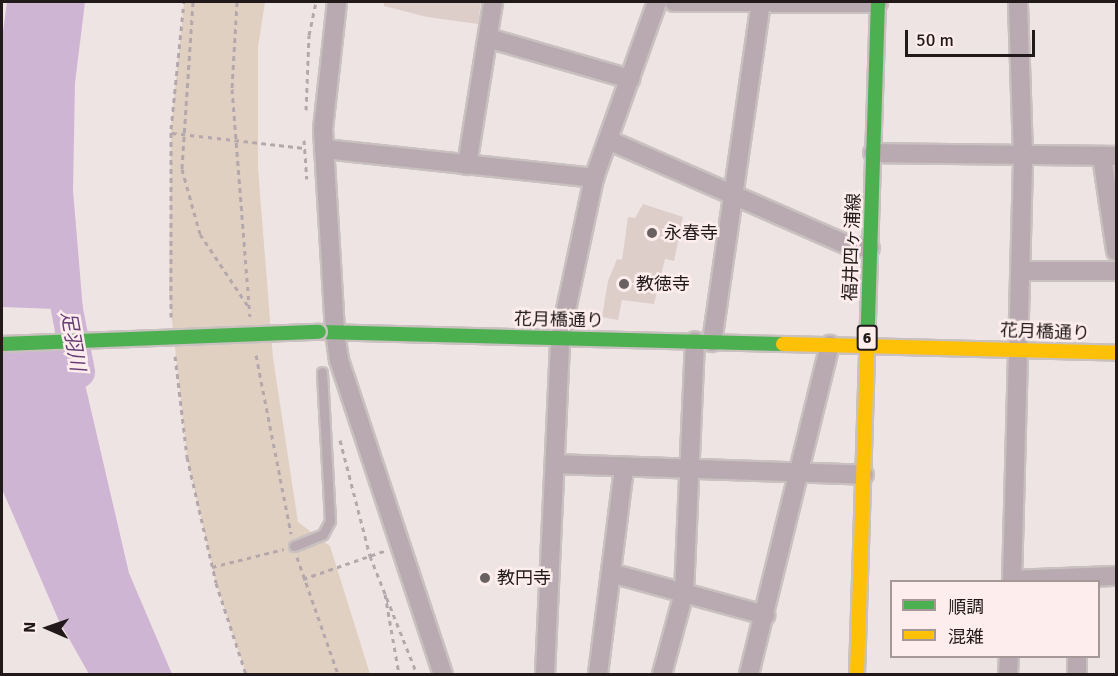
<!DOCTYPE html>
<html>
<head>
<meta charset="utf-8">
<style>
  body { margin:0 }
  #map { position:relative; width:1118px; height:676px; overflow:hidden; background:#efe4e4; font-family:Signika,"Noto Sans JP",sans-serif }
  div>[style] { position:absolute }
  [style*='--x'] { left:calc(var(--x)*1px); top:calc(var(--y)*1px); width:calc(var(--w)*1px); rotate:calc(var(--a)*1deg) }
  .green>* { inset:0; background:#e0d0c1 }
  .water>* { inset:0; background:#cfb5d4 }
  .river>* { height:32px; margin:-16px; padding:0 16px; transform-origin:16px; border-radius:16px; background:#cfb5d4 }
  .building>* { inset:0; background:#ddceca }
  .path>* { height:3px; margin-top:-1.5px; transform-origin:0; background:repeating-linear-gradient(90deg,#b4a8ac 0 4.5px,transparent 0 9px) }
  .roads { filter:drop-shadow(2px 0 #c9c0c0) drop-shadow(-2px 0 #c9c0c0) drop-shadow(0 2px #c9c0c0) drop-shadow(0 -2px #c9c0c0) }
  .lane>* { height:9px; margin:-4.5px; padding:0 4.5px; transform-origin:4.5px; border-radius:4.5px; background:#b8aab0 }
  .street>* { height:18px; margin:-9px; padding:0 9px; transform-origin:9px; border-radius:9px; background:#b8aab0 }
  .fast>* { height:14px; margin:-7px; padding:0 7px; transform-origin:7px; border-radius:7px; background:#4caf50 }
  .slow>* { height:14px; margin:-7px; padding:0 7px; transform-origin:7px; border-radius:7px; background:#ffc107 }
  .bridges { filter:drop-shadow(2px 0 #c9c0c0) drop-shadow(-2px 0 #c9c0c0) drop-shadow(0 2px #c9c0c0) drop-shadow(0 -2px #c9c0c0) }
  .fast-bridge>* { height:14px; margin:-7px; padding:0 7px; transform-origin:7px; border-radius:7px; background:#4caf50 }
  .dots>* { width:16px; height:16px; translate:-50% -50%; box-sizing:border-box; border:3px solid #feeded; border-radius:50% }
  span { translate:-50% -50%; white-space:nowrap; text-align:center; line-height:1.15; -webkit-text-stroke:5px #feeded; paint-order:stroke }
  .shield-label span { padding:2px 4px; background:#feeded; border:2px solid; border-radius:4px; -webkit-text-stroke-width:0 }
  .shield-label { font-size:16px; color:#21191a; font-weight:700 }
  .poi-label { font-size:18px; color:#21191a }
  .left { translate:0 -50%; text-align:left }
  .street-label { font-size:18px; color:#21191a }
  .water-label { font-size:20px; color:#683e76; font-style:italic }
  .frame { position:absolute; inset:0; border:3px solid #21191a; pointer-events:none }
  .legend { position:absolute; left:890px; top:580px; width:210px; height:78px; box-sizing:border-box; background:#feeded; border:2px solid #a69899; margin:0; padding:8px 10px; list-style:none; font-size:18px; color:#21191a }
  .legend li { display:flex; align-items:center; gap:12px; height:30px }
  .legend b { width:30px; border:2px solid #a69899 }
  .north { position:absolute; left:18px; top:598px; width:60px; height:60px; -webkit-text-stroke:4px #feeded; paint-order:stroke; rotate:272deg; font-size:16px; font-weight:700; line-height:24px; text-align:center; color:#21191a }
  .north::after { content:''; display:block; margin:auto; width:21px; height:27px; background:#21191a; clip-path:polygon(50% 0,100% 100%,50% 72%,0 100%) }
  .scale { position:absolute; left:905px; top:30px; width:130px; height:27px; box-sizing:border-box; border:3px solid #21191a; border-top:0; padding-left:8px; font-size:18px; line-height:21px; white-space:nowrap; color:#21191a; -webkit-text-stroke:4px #feeded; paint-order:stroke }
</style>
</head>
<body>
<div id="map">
  <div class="green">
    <i style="clip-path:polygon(184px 2px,265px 2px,258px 47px,258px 168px,273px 358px,298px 522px,330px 546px,370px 674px,246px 674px,216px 583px,187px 457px,169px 293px,171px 129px)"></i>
  </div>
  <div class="water">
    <i style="clip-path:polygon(7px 2px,85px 2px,75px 83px,73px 190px,83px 310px,2px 307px,2px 39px)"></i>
    <i style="clip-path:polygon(75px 341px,129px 573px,172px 674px,89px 674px,59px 621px,2px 489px,2px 344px)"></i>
  </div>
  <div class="river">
    <i style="--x:59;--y:268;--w:106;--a:79.1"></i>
  </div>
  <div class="building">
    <i style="clip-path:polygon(384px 2px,481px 2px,478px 24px,427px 17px,384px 6px)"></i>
    <i style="clip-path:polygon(643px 204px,683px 217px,674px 261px,665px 259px,654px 304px,622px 300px,618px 320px,602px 317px,608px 281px,617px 259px,622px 260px,628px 217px,635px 218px)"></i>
  </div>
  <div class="path">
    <i style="--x:193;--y:2;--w:167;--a:93.8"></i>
    <i style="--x:182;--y:169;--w:67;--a:74.5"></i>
    <i style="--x:200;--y:234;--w:87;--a:56.3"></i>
    <i style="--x:237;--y:2;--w:87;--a:93.3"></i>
    <i style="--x:232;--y:89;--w:228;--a:85.5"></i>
    <i style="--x:306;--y:110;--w:75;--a:-87.7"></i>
    <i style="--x:309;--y:35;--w:34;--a:-78"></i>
    <i style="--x:172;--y:133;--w:133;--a:6.5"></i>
    <i style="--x:304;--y:140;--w:39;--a:86"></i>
    <i style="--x:171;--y:317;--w:188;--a:-90"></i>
    <i style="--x:171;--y:129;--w:128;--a:-84.2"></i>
    <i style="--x:256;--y:355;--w:182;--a:78.9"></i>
    <i style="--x:175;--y:356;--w:102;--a:83.2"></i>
    <i style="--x:187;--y:457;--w:129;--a:77"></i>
    <i style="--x:216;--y:583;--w:96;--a:71.8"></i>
    <i style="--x:340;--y:440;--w:120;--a:75.5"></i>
    <i style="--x:370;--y:556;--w:127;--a:68.3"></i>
    <i style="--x:297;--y:557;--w:124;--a:70.7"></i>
    <i style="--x:212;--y:567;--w:74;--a:-14"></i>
    <i style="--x:303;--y:579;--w:86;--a:-19.1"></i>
    <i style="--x:385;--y:594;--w:81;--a:80.1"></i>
  </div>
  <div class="roads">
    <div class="lane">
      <i style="--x:294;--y:546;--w:31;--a:-22"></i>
      <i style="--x:323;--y:534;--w:15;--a:-62"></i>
      <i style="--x:330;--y:521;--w:149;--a:-93.1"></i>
    </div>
    <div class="street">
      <i style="--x:337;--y:2;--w:128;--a:96.3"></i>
      <i style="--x:323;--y:129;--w:203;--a:86.6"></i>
      <i style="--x:335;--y:332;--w:28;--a:82"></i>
      <i style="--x:339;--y:360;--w:331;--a:71.7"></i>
      <i style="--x:674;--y:2;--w:204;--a:0.3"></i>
      <i style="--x:488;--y:38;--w:148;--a:16.1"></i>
      <i style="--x:608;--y:140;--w:264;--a:23.7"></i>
      <i style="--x:850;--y:246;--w:20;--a:6"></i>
      <i style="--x:324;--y:149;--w:272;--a:6.1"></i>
      <i style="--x:873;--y:153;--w:243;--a:0.7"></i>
      <i style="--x:1102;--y:156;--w:96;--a:81.6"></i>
      <i style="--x:467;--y:165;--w:165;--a:-80.9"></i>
      <i style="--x:1021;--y:271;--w:95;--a:0"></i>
      <i style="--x:712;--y:342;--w:343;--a:-81.8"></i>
      <i style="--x:555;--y:464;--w:309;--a:2"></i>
      <i style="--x:611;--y:573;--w:160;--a:15.3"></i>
      <i style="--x:1012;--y:580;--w:104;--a:-2.2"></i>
      <i style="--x:1012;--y:582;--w:427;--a:-88.5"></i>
      <i style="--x:1023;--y:155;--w:153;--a:-91.9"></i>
      <i style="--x:545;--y:674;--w:336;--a:-87.4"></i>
      <i style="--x:560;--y:338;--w:164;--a:-78"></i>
      <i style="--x:594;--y:178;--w:187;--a:-70.3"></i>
      <i style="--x:598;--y:674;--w:209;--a:-82.8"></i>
      <i style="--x:662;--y:674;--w:84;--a:-74.8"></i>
      <i style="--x:684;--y:593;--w:252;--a:-87.5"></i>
      <i style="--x:749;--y:674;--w:339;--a:-76.2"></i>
      <i style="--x:1008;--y:674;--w:18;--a:-87"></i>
      <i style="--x:1077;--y:674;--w:18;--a:-90"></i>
    </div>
    <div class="fast">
      <i style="--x:319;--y:332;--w:464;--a:1.5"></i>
      <i style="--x:867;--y:351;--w:349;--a:-88.2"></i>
    </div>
    <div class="slow">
      <i style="--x:783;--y:344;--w:333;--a:1.5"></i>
      <i style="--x:857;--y:674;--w:323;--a:-88.2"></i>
    </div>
  </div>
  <div class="bridges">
    <div class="fast-bridge">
      <i style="--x:2;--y:344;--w:317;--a:-2.2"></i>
    </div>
  </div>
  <div class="dots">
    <i style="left:652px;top:233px;background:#696061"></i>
    <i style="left:624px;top:284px;background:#696061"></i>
    <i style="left:485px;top:578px;background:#696061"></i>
  </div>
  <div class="shield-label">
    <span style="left:867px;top:338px">6</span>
  </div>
  <div class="poi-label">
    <span class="left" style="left:664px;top:233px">永春寺</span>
    <span class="left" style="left:636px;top:284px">教徳寺</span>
    <span class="left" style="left:497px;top:578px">教円寺</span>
  </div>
  <div class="street-label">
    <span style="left:852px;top:247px;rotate:-88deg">福井四ヶ浦線</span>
    <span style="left:559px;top:320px;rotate:1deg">花月橋通り</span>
    <span style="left:1045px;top:332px;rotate:2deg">花月橋通り</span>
  </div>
  <div class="water-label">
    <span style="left:73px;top:341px;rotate:80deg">足羽川</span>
  </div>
  <div class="frame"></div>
  <ul class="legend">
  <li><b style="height:8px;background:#4caf50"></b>順調</li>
  <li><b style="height:8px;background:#ffc107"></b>混雑</li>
  </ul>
  <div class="north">N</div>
  <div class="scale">50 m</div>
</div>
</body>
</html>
